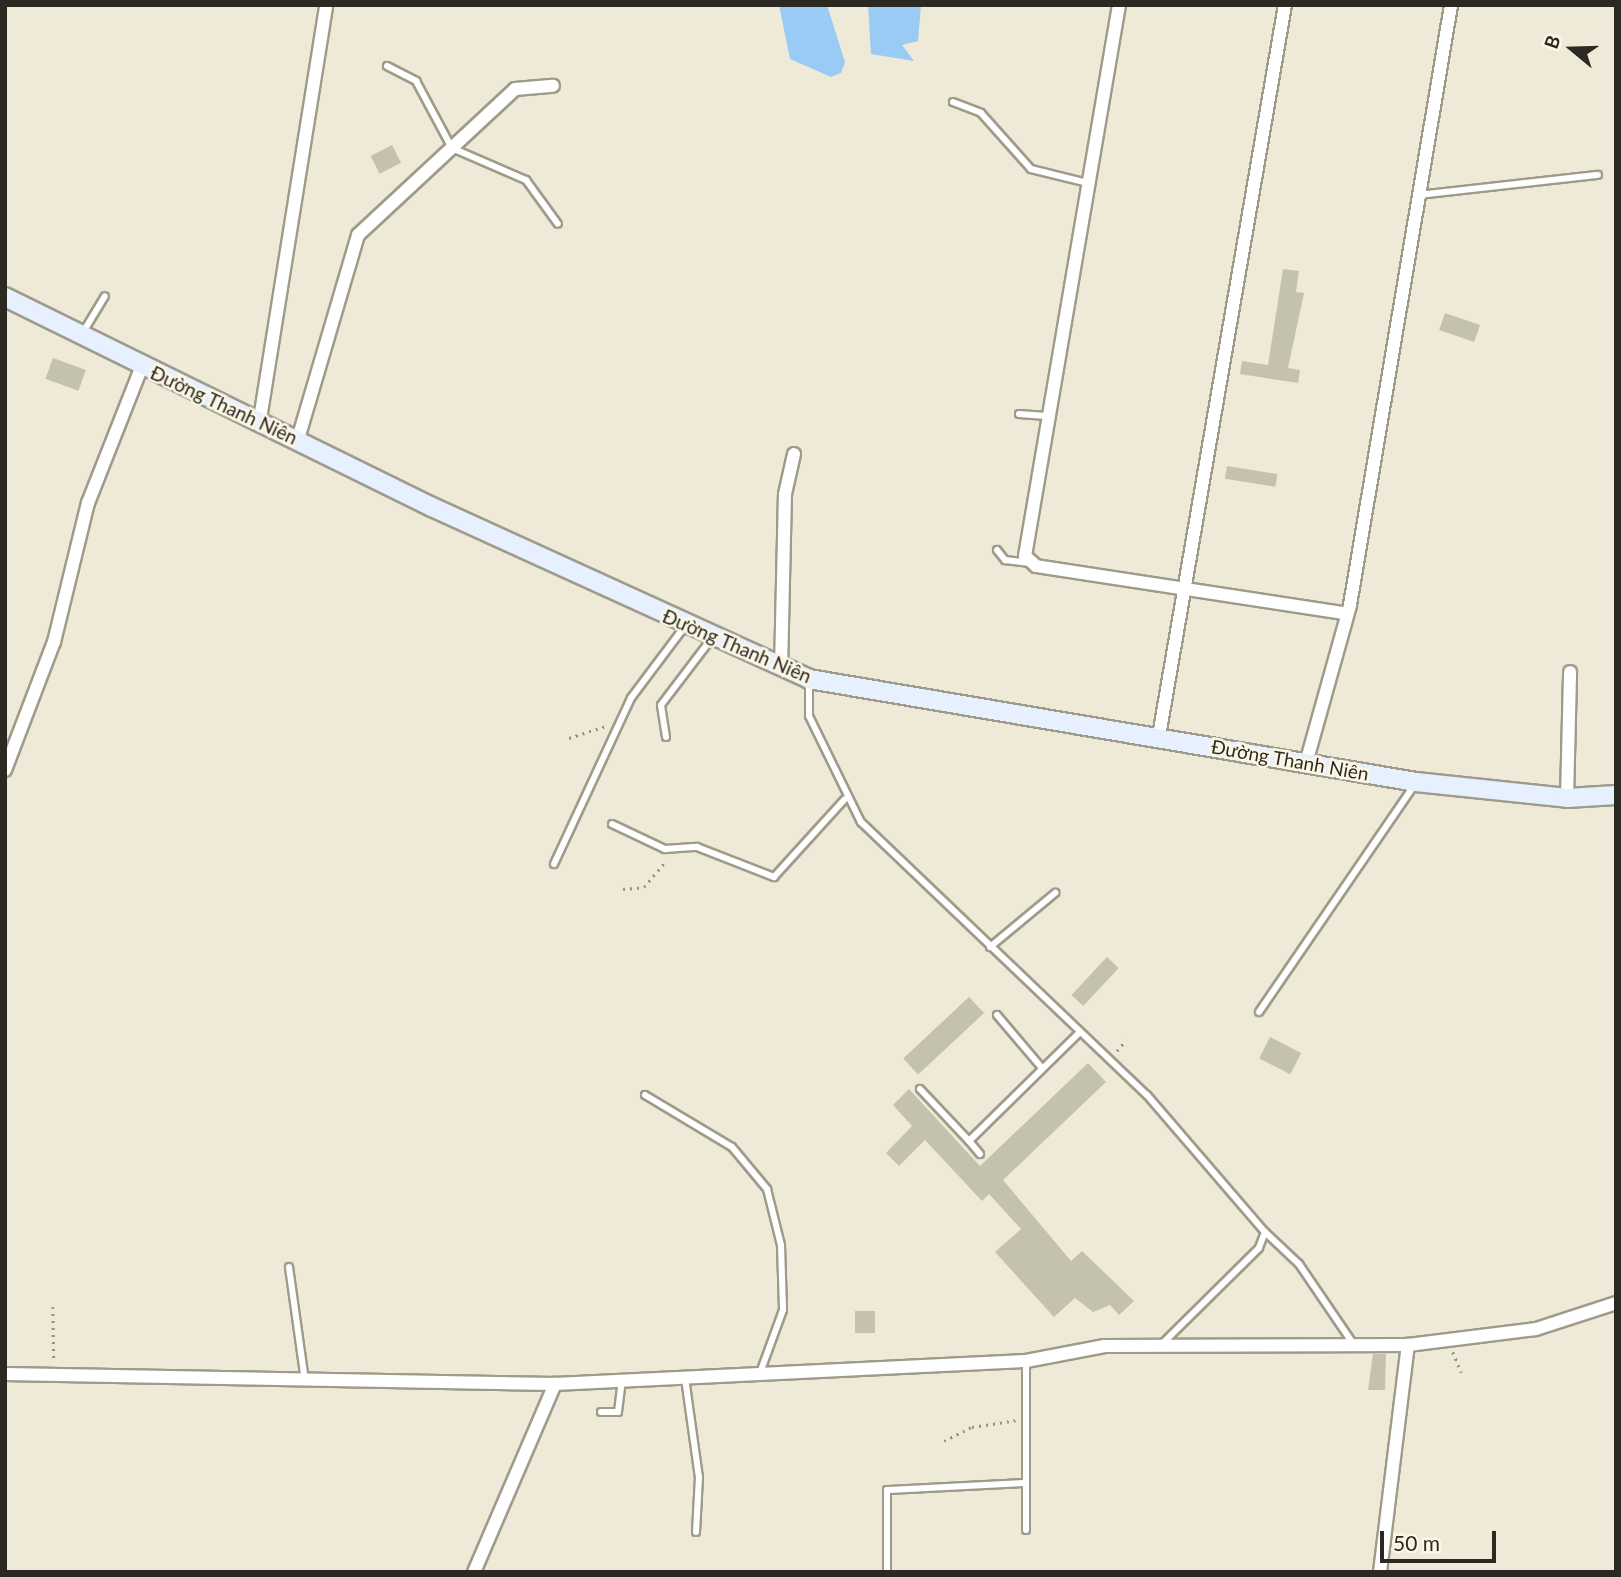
<!DOCTYPE html>
<html>
<head>
<meta charset="utf-8">
<style>
  body { margin:0 }
  #map { position:relative; width:1621px; height:1577px; overflow:hidden; background:#eeead7; font-family:Lato,sans-serif }
  div>[style] { position:absolute }
  [style*='--x'] { left:calc(var(--x)*1px); top:calc(var(--y)*1px); width:calc(var(--w)*1px); rotate:calc(var(--a)*1deg) }
  .water>* { inset:0; background:#9acbf5 }
  .building>* { inset:0; background:#c5c1af; transform-origin:0 0 }
  .path>* { height:2.5px; margin-top:-1.25px; transform-origin:0; background:repeating-linear-gradient(90deg,#949184 0 2px,transparent 0 7px) }
  .roads { filter:drop-shadow(2px 0 #9f9b8a) drop-shadow(-2px 0 #9f9b8a) drop-shadow(0 2px #9f9b8a) drop-shadow(0 -2px #9f9b8a) }
  .service>* { height:6px; margin:-3px; padding:0 3px; transform-origin:3px; border-radius:3px; background:#fff }
  .minor>* { height:12px; margin:-6px; padding:0 6px; transform-origin:6px; border-radius:6px; background:#fff }
  .secondary>* { height:18px; margin:-9px; padding:0 9px; transform-origin:9px; border-radius:9px; background:#e6f0ff }
  span { translate:-50% -50%; white-space:nowrap; text-align:center; line-height:1.15; -webkit-text-stroke:5px #fcf7e5; paint-order:stroke }
  .street-label { font-size:19px; color:#2b2922 }
  .frame { position:absolute; inset:0; border:7px solid #2b2922; pointer-events:none }
  .north { position:absolute; left:1537px; top:14px; width:70px; height:70px; -webkit-text-stroke:5px #fcf7e5; paint-order:stroke; rotate:289deg; font-size:19px; font-weight:700; line-height:28px; text-align:center; color:#2b2922 }
  .north::after { content:''; display:block; margin:auto; width:24px; height:32px; background:#2b2922; clip-path:polygon(50% 0,100% 100%,50% 72%,0 100%) }
  .scale { position:absolute; left:1380px; top:1531px; width:116px; height:32px; box-sizing:border-box; border:4px solid #2b2922; border-top:0; padding-left:9px; font-size:21px; line-height:24px; white-space:nowrap; color:#2b2922; -webkit-text-stroke:5px #fcf7e5; paint-order:stroke }
</style>
</head>
<body>
<div id="map">
  <div class="water">
    <i style="clip-path:polygon(779px 5px,827px 5px,845px 62px,841px 73px,831px 77px,790px 59px)"></i>
    <i style="clip-path:polygon(868px 5px,921px 5px,918px 41px,902px 45px,914px 61px,871px 54px)"></i>
  </div>
  <div class="building">
    <i style="left:392px;top:145px;width:20px;height:24px;rotate:63deg"></i>
    <i style="clip-path:polygon(1283px 269px,1299px 271px,1296px 292px,1304px 293px,1288px 368px,1300px 370px,1298px 383px,1240px 374px,1242px 361px,1268px 365px)"></i>
    <i style="left:1445px;top:313px;width:37px;height:18px;rotate:19deg"></i>
    <i style="left:53px;top:358px;width:35px;height:22px;rotate:20deg"></i>
    <i style="left:1227px;top:466px;width:51px;height:13px;rotate:9deg"></i>
    <i style="left:1107px;top:957px;width:16px;height:52px;rotate:43deg"></i>
    <i style="left:969px;top:997px;width:22px;height:90px;rotate:47deg"></i>
    <i style="left:1270px;top:1037px;width:35px;height:24px;rotate:27deg"></i>
    <i style="clip-path:polygon(1088px 1063px,1106px 1082px,1003px 1180px,1071px 1261px,1082px 1251px,1134px 1301px,1119px 1315px,1110px 1305px,1093px 1312px,1075px 1298px,1054px 1317px,995px 1252px,1021px 1229px,989px 1194px,982px 1201px,925px 1140px,899px 1166px,886px 1153px,912px 1126px,893px 1105px,909px 1089px,980px 1166px)"></i>
    <i style="left:855px;top:1311px;width:20px;height:22px"></i>
    <i style="clip-path:polygon(1373px 1354px,1386px 1354px,1385px 1390px,1368px 1390px)"></i>
  </div>
  <div class="path">
    <i style="--x:569;--y:738;--w:38;--a:-18"></i>
    <i style="--x:623;--y:889;--w:21;--a:-5"></i>
    <i style="--x:644;--y:887;--w:35;--a:-50"></i>
    <i style="--x:1117;--y:1051;--w:14;--a:-51"></i>
    <i style="--x:53;--y:1307;--w:55;--a:89"></i>
    <i style="--x:1453;--y:1352;--w:22;--a:68"></i>
    <i style="--x:944;--y:1441;--w:31;--a:-27"></i>
    <i style="--x:972;--y:1427;--w:46;--a:-8.8"></i>
  </div>
  <div class="roads">
    <div class="service">
      <i style="--x:387;--y:66;--w:33;--a:27"></i>
      <i style="--x:416;--y:81;--w:76;--a:61.8"></i>
      <i style="--x:452;--y:148;--w:81;--a:23.4"></i>
      <i style="--x:526;--y:180;--w:54;--a:54"></i>
      <i style="--x:953;--y:102;--w:30;--a:21"></i>
      <i style="--x:981;--y:113;--w:75;--a:48.2"></i>
      <i style="--x:1031;--y:169;--w:59;--a:13.8"></i>
      <i style="--x:1419;--y:195;--w:180;--a:-6.4"></i>
      <i style="--x:82;--y:334;--w:44;--a:-58.8"></i>
      <i style="--x:1019;--y:414;--w:31;--a:4"></i>
      <i style="--x:997;--y:550;--w:13;--a:51"></i>
      <i style="--x:1005;--y:560;--w:23;--a:7"></i>
      <i style="--x:809;--y:680;--w:36;--a:90"></i>
      <i style="--x:809;--y:716;--w:118;--a:63.9"></i>
      <i style="--x:861;--y:822;--w:395;--a:43.7"></i>
      <i style="--x:1147;--y:1095;--w:181;--a:49.3"></i>
      <i style="--x:1265;--y:1232;--w:17;--a:111"></i>
      <i style="--x:1259;--y:1248;--w:136;--a:135.3"></i>
      <i style="--x:666;--y:737;--w:32;--a:-99"></i>
      <i style="--x:661;--y:705;--w:84;--a:-52.7"></i>
      <i style="--x:612;--y:824;--w:59;--a:25.3"></i>
      <i style="--x:665;--y:849;--w:32;--a:-4"></i>
      <i style="--x:697;--y:847;--w:83;--a:21.3"></i>
      <i style="--x:774;--y:877;--w:105;--a:-47.7"></i>
      <i style="--x:554;--y:864;--w:183;--a:-65.1"></i>
      <i style="--x:631;--y:698;--w:90;--a:-53.1"></i>
      <i style="--x:990;--y:947;--w:85;--a:-39.7"></i>
      <i style="--x:1259;--y:1012;--w:276;--a:-55.6"></i>
      <i style="--x:997;--y:1015;--w:70;--a:49.7"></i>
      <i style="--x:920;--y:1089;--w:71;--a:46.7"></i>
      <i style="--x:645;--y:1095;--w:101;--a:30.9"></i>
      <i style="--x:732;--y:1147;--w:55;--a:50.2"></i>
      <i style="--x:767;--y:1189;--w:58;--a:76"></i>
      <i style="--x:781;--y:1245;--w:65;--a:88.2"></i>
      <i style="--x:783;--y:1310;--w:67;--a:110.1"></i>
      <i style="--x:980;--y:1154;--w:17;--a:-130"></i>
      <i style="--x:969;--y:1141;--w:154;--a:-44.5"></i>
      <i style="--x:1265;--y:1232;--w:47;--a:43.3"></i>
      <i style="--x:1299;--y:1264;--w:98;--a:55.8"></i>
      <i style="--x:289;--y:1267;--w:115;--a:82"></i>
      <i style="--x:1026;--y:1361;--w:169;--a:90"></i>
      <i style="--x:685;--y:1378;--w:100;--a:82"></i>
      <i style="--x:699;--y:1477;--w:55;--a:93.1"></i>
      <i style="--x:601;--y:1412;--w:17;--a:0"></i>
      <i style="--x:618;--y:1412;--w:32;--a:-83"></i>
      <i style="--x:887;--y:1572;--w:82;--a:-90"></i>
      <i style="--x:887;--y:1490;--w:139;--a:-2.9"></i>
    </div>
    <div class="minor">
      <i style="--x:1119;--y:5;--w:559;--a:99.68"></i>
      <i style="--x:1025;--y:556;--w:15;--a:42"></i>
      <i style="--x:1036;--y:566;--w:312;--a:8.7"></i>
      <i style="--x:260;--y:419;--w:419;--a:-80.9"></i>
      <i style="--x:298;--y:439;--w:213;--a:-73.6"></i>
      <i style="--x:358;--y:235;--w:214;--a:-42.9"></i>
      <i style="--x:515;--y:89;--w:38;--a:-5"></i>
      <i style="--x:781;--y:669;--w:175;--a:-88.7"></i>
      <i style="--x:785;--y:494;--w:41;--a:-77.3"></i>
      <i style="--x:1159;--y:736;--w:742;--a:-80.22"></i>
      <i style="--x:1306;--y:763;--w:164;--a:-74.4"></i>
      <i style="--x:1350;--y:605;--w:608;--a:-80.44"></i>
      <i style="--x:5;--y:770;--w:137;--a:-69.1"></i>
      <i style="--x:54;--y:642;--w:143;--a:-76.3"></i>
      <i style="--x:88;--y:503;--w:147;--a:-68.5"></i>
      <i style="--x:1567;--y:798;--w:126;--a:-88.6"></i>
      <i style="--x:5;--y:1374;--w:550;--a:1.04"></i>
      <i style="--x:555;--y:1384;--w:472;--a:-2.8"></i>
      <i style="--x:1026;--y:1361;--w:80;--a:-10.8"></i>
      <i style="--x:1105;--y:1346;--w:303;--a:-0.2"></i>
      <i style="--x:1408;--y:1345;--w:129;--a:-7.1"></i>
      <i style="--x:1536;--y:1329;--w:84;--a:-18"></i>
      <i style="--x:474;--y:1572;--w:205;--a:-66.7"></i>
      <i style="--x:1380;--y:1572;--w:229;--a:-83"></i>
    </div>
    <div class="secondary">
      <i style="--x:5;--y:297;--w:476;--a:26.2"></i>
      <i style="--x:432;--y:507;--w:414;--a:24.5"></i>
      <i style="--x:809;--y:679;--w:616;--a:9.63"></i>
      <i style="--x:1416;--y:782;--w:152;--a:6"></i>
      <i style="--x:1567;--y:798;--w:49;--a:-3.5"></i>
    </div>
  </div>
  <div class="street-label">
    <span style="left:224px;top:405px;rotate:25deg">Đường Thanh Niên</span>
    <span style="left:737px;top:646px;rotate:23deg">Đường Thanh Niên</span>
    <span style="left:1290px;top:760px;rotate:10deg">Đường Thanh Niên</span>
  </div>
  <div class="frame"></div>
  <div class="north">B</div>
  <div class="scale">50 m</div>
</div>
</body>
</html>
